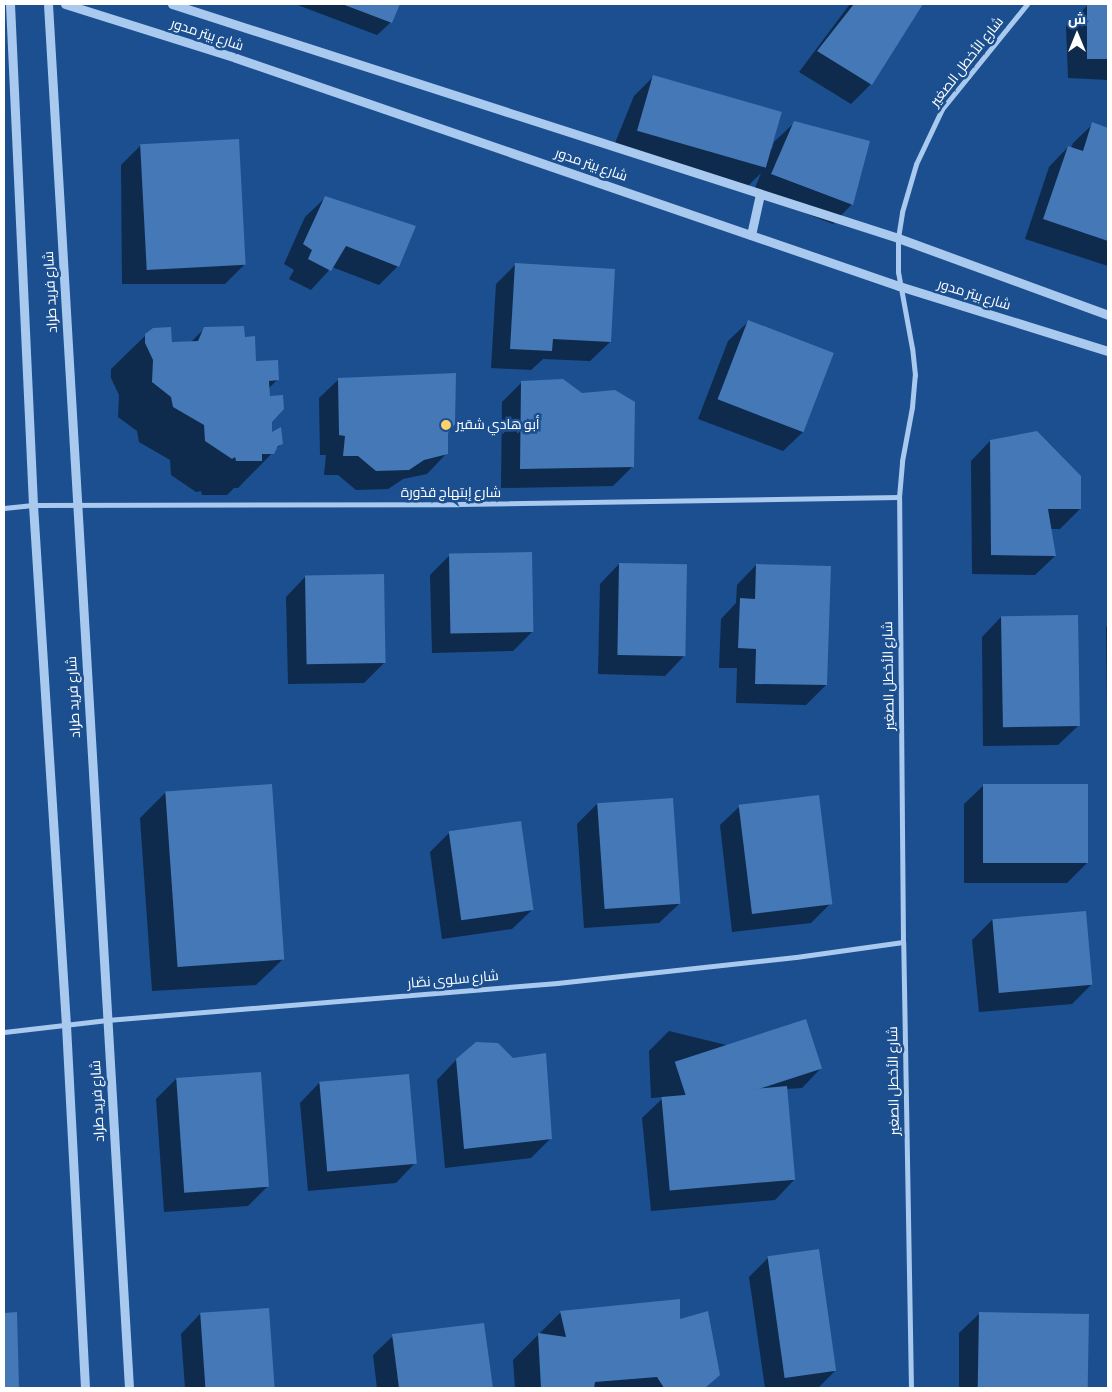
<!DOCTYPE html>
<html>
<head>
<meta charset="utf-8">
<style>
  body { margin:0 }
  #map { position:relative; width:1112px; height:1392px; overflow:hidden; background:#1b4f8f; font-family:"Alegreya Sans",Cairo,sans-serif }
  div>[style] { position:absolute }
  [style*='--x'] { left:calc(var(--x)*1px); top:calc(var(--y)*1px); width:calc(var(--w)*1px); rotate:calc(var(--a)*1deg) }
  .shadow>* { inset:0; background:#0007 }
  .building>* { inset:0; background:#4478b7; transform-origin:0 0 }
  .minor>* { height:5px; margin:-2.5px; padding:0 2.5px; transform-origin:2.5px; border-radius:2.5px; background:#a9c9ee }
  .tertiary>* { height:9px; margin:-4.5px; padding:0 4.5px; transform-origin:4.5px; border-radius:4.5px; background:#a9c9ee }
  .dots>* { width:14px; height:14px; translate:-50% -50%; box-sizing:border-box; border:2px solid #1b4f8f; border-radius:50% }
  span { translate:-50% -50%; white-space:nowrap; text-align:center; line-height:1.15; -webkit-text-stroke:5px #1b4f8f; paint-order:stroke }
  .street-label { font-size:14px; color:#fff }
  .poi-label { font-size:14px; color:#fff }
  .left { translate:0 -50%; text-align:left }
  .frame { position:absolute; inset:0; border:5px solid #fff; pointer-events:none }
  .north { position:absolute; left:1052px; top:10px; width:50px; height:50px; -webkit-text-stroke:4px #1b4f8f; paint-order:stroke; rotate:0deg; font-size:14px; font-weight:700; line-height:20px; text-align:center; color:#fff }
  .north::after { content:''; display:block; margin:auto; width:18px; height:22px; background:#fff; clip-path:polygon(50% 0,100% 100%,50% 72%,0 100%) }
</style>
</head>
<body>
<div id="map">
  <div class="shadow">
    <i style="clip-path:polygon(295px 4px,399px 4px,391px 22px,377px 35px)"></i>
    <i style="clip-path:polygon(850px 4px,921px 5px,871px 84px,851px 104px,799px 72px)"></i>
    <i style="clip-path:polygon(1089px 4px,1108px 4px,1108px 80px,1068px 78px,1066px 26px)"></i>
    <i style="clip-path:polygon(654px 76px,772px 149px,774px 142px,794px 123px,852px 204px,833px 224px,753px 193px,761px 173px,743px 191px,613px 148px,634px 96px)"></i>
    <i style="clip-path:polygon(1093px 124px,1108px 129px,1108px 266px,1025px 239px,1049px 167px,1068px 147px,1071px 148px,1073px 143px)"></i>
    <i style="clip-path:polygon(141px 145px,245px 264px,225px 284px,122px 284px,121px 165px)"></i>
    <i style="clip-path:polygon(325px 198px,398px 266px,379px 285px,332px 267px,311px 290px,289px 279px,294px 270px,284px 264px,305px 217px)"></i>
    <i style="clip-path:polygon(515px 265px,610px 342px,590px 361px,543px 359px,531px 370px,491px 368px,496px 284px)"></i>
    <i style="clip-path:polygon(748px 322px,832px 354px,803px 432px,783px 451px,698px 419px,728px 341px)"></i>
    <i style="clip-path:polygon(205px 328px,244px 338px,255px 362px,278px 379px,268px 389px,271px 434px,281px 444px,238px 488px,234px 488px,227px 495px,202px 495px,201px 491px,196px 492px,171px 475px,170px 460px,139px 442px,137px 431px,118px 417px,119px 395px,111px 378px,111px 369px,146px 335px,171px 343px,191px 342px)"></i>
    <i style="clip-path:polygon(339px 379px,447px 433px,446px 454px,427px 474px,403px 479px,388px 489px,356px 490px,338px 475px,324px 475px,326px 455px,320px 455px,319px 398px)"></i>
    <i style="clip-path:polygon(522px 382px,582px 394px,632px 467px,613px 486px,501px 488px,502px 402px)"></i>
    <i style="clip-path:polygon(990px 441px,1080px 509px,1060px 529px,1050px 529px,1055px 556px,1035px 575px,972px 574px,971px 461px)"></i>
    <i style="clip-path:polygon(450px 555px,533px 631px,513px 651px,432px 653px,430px 575px)"></i>
    <i style="clip-path:polygon(619px 564px,684px 656px,665px 676px,598px 674px,600px 584px)"></i>
    <i style="clip-path:polygon(756px 565px,826px 685px,806px 705px,736px 703px,737px 668px,719px 668px,721px 619px,736px 603px,737px 585px)"></i>
    <i style="clip-path:polygon(305px 577px,384px 663px,364px 683px,288px 684px,286px 597px)"></i>
    <i style="clip-path:polygon(1001px 617px,1078px 726px,1058px 745px,983px 746px,982px 637px)"></i>
    <i style="clip-path:polygon(1108px 625px,1108px 799px,1106px 627px)"></i>
    <i style="clip-path:polygon(984px 785px,1087px 863px,1067px 883px,964px 883px,964px 804px)"></i>
    <i style="clip-path:polygon(166px 792px,282px 960px,256px 985px,152px 991px,140px 818px)"></i>
    <i style="clip-path:polygon(597px 804px,679px 904px,659px 923px,584px 928px,577px 824px)"></i>
    <i style="clip-path:polygon(740px 806px,831px 903px,811px 923px,732px 932px,720px 825px)"></i>
    <i style="clip-path:polygon(450px 832px,532px 910px,512px 929px,442px 939px,430px 852px)"></i>
    <i style="clip-path:polygon(992px 920px,1092px 984px,1072px 1004px,979px 1012px,972px 940px)"></i>
    <i style="clip-path:polygon(669px 1031px,821px 1068px,802px 1088px,786px 1089px,794px 1180px,775px 1200px,651px 1211px,642px 1118px,664px 1097px,651px 1098px,649px 1051px)"></i>
    <i style="clip-path:polygon(513px 1059px,551px 1138px,531px 1158px,445px 1168px,437px 1080px,456px 1060px)"></i>
    <i style="clip-path:polygon(176px 1079px,268px 1186px,248px 1206px,164px 1212px,156px 1099px)"></i>
    <i style="clip-path:polygon(319px 1083px,415px 1163px,396px 1183px,308px 1191px,300px 1103px)"></i>
    <i style="clip-path:polygon(768px 1258px,835px 1371px,818px 1388px,765px 1388px,749px 1277px)"></i>
    <i style="clip-path:polygon(268px 1309px,274px 1388px,185px 1388px,181px 1334px,200px 1314px)"></i>
    <i style="clip-path:polygon(561px 1312px,679px 1321px,718px 1375px,705px 1388px,515px 1388px,513px 1360px)"></i>
    <i style="clip-path:polygon(16px 1313px,18px 1388px,4px 1388px,4px 1314px)"></i>
    <i style="clip-path:polygon(979px 1314px,1088px 1315px,1087px 1388px,959px 1388px,959px 1333px)"></i>
    <i style="clip-path:polygon(483px 1324px,491px 1388px,377px 1388px,373px 1355px,393px 1336px)"></i>
  </div>
  <div class="building">
    <i style="clip-path:polygon(342px 4px,400px 4px,392px 23px)"></i>
    <i style="clip-path:polygon(854px 4px,923px 4px,872px 85px,817px 51px)"></i>
    <i style="left:1087px;top:4px;width:21px;height:55px"></i>
    <i style="left:653px;top:75px;width:134px;height:58px;rotate:16deg"></i>
    <i style="clip-path:polygon(794px 121px,870px 141px,853px 205px,771px 174px)"></i>
    <i style="clip-path:polygon(1092px 122px,1108px 128px,1108px 241px,1043px 219px,1068px 146px,1083px 151px)"></i>
    <i style="left:239px;top:139px;width:126px;height:99px;rotate:87deg"></i>
    <i style="clip-path:polygon(325px 196px,416px 226px,399px 267px,346px 246px,331px 271px,308px 259px,312px 250px,303px 244px)"></i>
    <i style="clip-path:polygon(515px 263px,615px 269px,611px 342px,553px 339px,552px 351px,510px 349px)"></i>
    <i style="left:748px;top:320px;width:92px;height:85px;rotate:21deg"></i>
    <i style="clip-path:polygon(244px 326px,245px 337px,255px 336px,256px 361px,278px 360px,279px 380px,269px 381px,270px 396px,283px 395px,284px 409px,272px 422px,272px 432px,281px 427px,283px 444px,278px 446px,274px 454px,262px 454px,262px 461px,236px 461px,235px 457px,232px 459px,205px 441px,204px 425px,173px 407px,171px 397px,152px 382px,153px 360px,145px 343px,145px 334px,153px 328px,171px 327px,172px 342px,198px 341px,204px 327px)"></i>
    <i style="clip-path:polygon(456px 373px,455px 424px,448px 433px,448px 454px,424px 460px,409px 470px,376px 471px,358px 456px,343px 456px,345px 436px,339px 435px,338px 378px)"></i>
    <i style="clip-path:polygon(563px 379px,582px 393px,615px 390px,635px 402px,634px 467px,520px 469px,521px 381px)"></i>
    <i style="clip-path:polygon(1037px 431px,1081px 476px,1081px 509px,1048px 509px,1056px 556px,991px 555px,990px 440px)"></i>
    <i style="left:532px;top:552px;width:80px;height:83px;rotate:89deg"></i>
    <i style="left:619px;top:563px;width:68px;height:92px;rotate:1deg"></i>
    <i style="clip-path:polygon(756px 564px,831px 566px,827px 685px,755px 684px,756px 649px,738px 648px,740px 598px,755px 599px)"></i>
    <i style="left:384px;top:574px;width:89px;height:79px;rotate:89deg"></i>
    <i style="left:1078px;top:615px;width:111px;height:77px;rotate:89deg"></i>
    <i style="left:272px;top:784px;width:176px;height:107px;rotate:86deg"></i>
    <i style="left:983px;top:784px;width:105px;height:79px"></i>
    <i style="left:819px;top:795px;width:110px;height:81px;rotate:83deg"></i>
    <i style="left:673px;top:798px;width:106px;height:76px;rotate:86deg"></i>
    <i style="left:521px;top:821px;width:90px;height:73px;rotate:82deg"></i>
    <i style="left:1086px;top:911px;width:74px;height:94px;rotate:85deg"></i>
    <i style="left:806px;top:1019px;width:52px;height:138px;rotate:72deg"></i>
    <i style="clip-path:polygon(476px 1042px,498px 1043px,513px 1058px,546px 1053px,552px 1139px,464px 1149px,456px 1059px)"></i>
    <i style="left:261px;top:1072px;width:115px;height:85px;rotate:86deg"></i>
    <i style="left:409px;top:1074px;width:90px;height:90px;rotate:85deg"></i>
    <i style="left:787px;top:1086px;width:94px;height:126px;rotate:85deg"></i>
    <i style="left:819px;top:1249px;width:123px;height:52px;rotate:82deg"></i>
    <i style="clip-path:polygon(680px 1299px,680px 1319px,708px 1311px,720px 1375px,705px 1388px,664px 1388px,657px 1377px,595px 1382px,594px 1388px,541px 1388px,538px 1333px,566px 1337px,560px 1311px)"></i>
    <i style="left:269px;top:1308px;width:80px;height:69px;rotate:86deg"></i>
    <i style="clip-path:polygon(17px 1312px,19px 1388px,4px 1388px,4px 1313px)"></i>
    <i style="left:979px;top:1312px;width:110px;height:76px;rotate:1deg"></i>
    <i style="clip-path:polygon(484px 1323px,493px 1388px,399px 1388px,392px 1334px)"></i>
  </div>
  <div class="minor">
    <i style="--x:4;--y:508;--w:29;--a:-6"></i>
    <i style="--x:33;--y:505;--w:426;--a:-0.1"></i>
    <i style="--x:459;--y:504;--w:440;--a:-0.9"></i>
    <i style="--x:4;--y:1032;--w:104;--a:-6.6"></i>
    <i style="--x:107;--y:1020;--w:452;--a:-4.7"></i>
    <i style="--x:557;--y:983;--w:240;--a:-6.2"></i>
    <i style="--x:796;--y:957;--w:108;--a:-8"></i>
    <i style="--x:911;--y:1388;--w:446;--a:-91"></i>
    <i style="--x:903;--y:942;--w:445;--a:-90.5"></i>
    <i style="--x:899;--y:497;--w:36;--a:-85"></i>
    <i style="--x:902;--y:461;--w:55;--a:-79.5"></i>
    <i style="--x:912;--y:407;--w:32;--a:-85"></i>
    <i style="--x:915;--y:375;--w:27;--a:-96"></i>
    <i style="--x:912;--y:348;--w:77;--a:-100.4"></i>
    <i style="--x:898;--y:272;--w:34;--a:-90"></i>
    <i style="--x:898;--y:238;--w:26;--a:-81"></i>
    <i style="--x:902;--y:212;--w:50;--a:-73.7"></i>
    <i style="--x:916;--y:164;--w:61;--a:-64.7"></i>
    <i style="--x:942;--y:109;--w:135;--a:-51"></i>
  </div>
  <div class="tertiary">
    <i style="--x:10;--y:4;--w:502;--a:87.37"></i>
    <i style="--x:33;--y:505;--w:521;--a:86.37"></i>
    <i style="--x:66;--y:1025;--w:363;--a:87"></i>
    <i style="--x:48;--y:4;--w:1386;--a:86.65"></i>
    <i style="--x:65;--y:4;--w:179;--a:17.5"></i>
    <i style="--x:236;--y:58;--w:701;--a:18.98"></i>
    <i style="--x:899;--y:286;--w:219;--a:17.3"></i>
    <i style="--x:172;--y:4;--w:763;--a:17.86"></i>
    <i style="--x:898;--y:238;--w:224;--a:20.1"></i>
    <i style="--x:751;--y:235;--w:42;--a:-77.6"></i>
  </div>
  <div class="dots">
    <i style="left:446px;top:425px;background:#ffd166"></i>
  </div>
  <div class="street-label">
    <span style="left:207px;top:35px;rotate:18deg">شارع بيتر مدور</span>
    <span style="left:967px;top:62px;rotate:-52deg">شارع الأخطل الصغير</span>
    <span style="left:591px;top:165px;rotate:19deg">شارع بيتر مدور</span>
    <span style="left:51px;top:292px;rotate:-93deg">شارع فريد طراد</span>
    <span style="left:974px;top:295px;rotate:17deg">شارع بيتر مدور</span>
    <span style="left:451px;top:493px">شارع إبتهاج قدّورة</span>
    <span style="left:889px;top:676px;rotate:-91deg">شارع الأخطل الصغير</span>
    <span style="left:74px;top:697px;rotate:-93deg">شارع فريد طراد</span>
    <span style="left:453px;top:980px;rotate:-5deg">شارع سلوى نصّار</span>
    <span style="left:894px;top:1081px;rotate:-91deg">شارع الأخطل الصغير</span>
    <span style="left:98px;top:1101px;rotate:-93deg">شارع فريد طراد</span>
  </div>
  <div class="poi-label">
    <span class="left" style="left:456px;top:425px">أبو هادي شقير</span>
  </div>
  <div class="frame"></div>
  <div class="north">ش</div>
</div>
</body>
</html>
